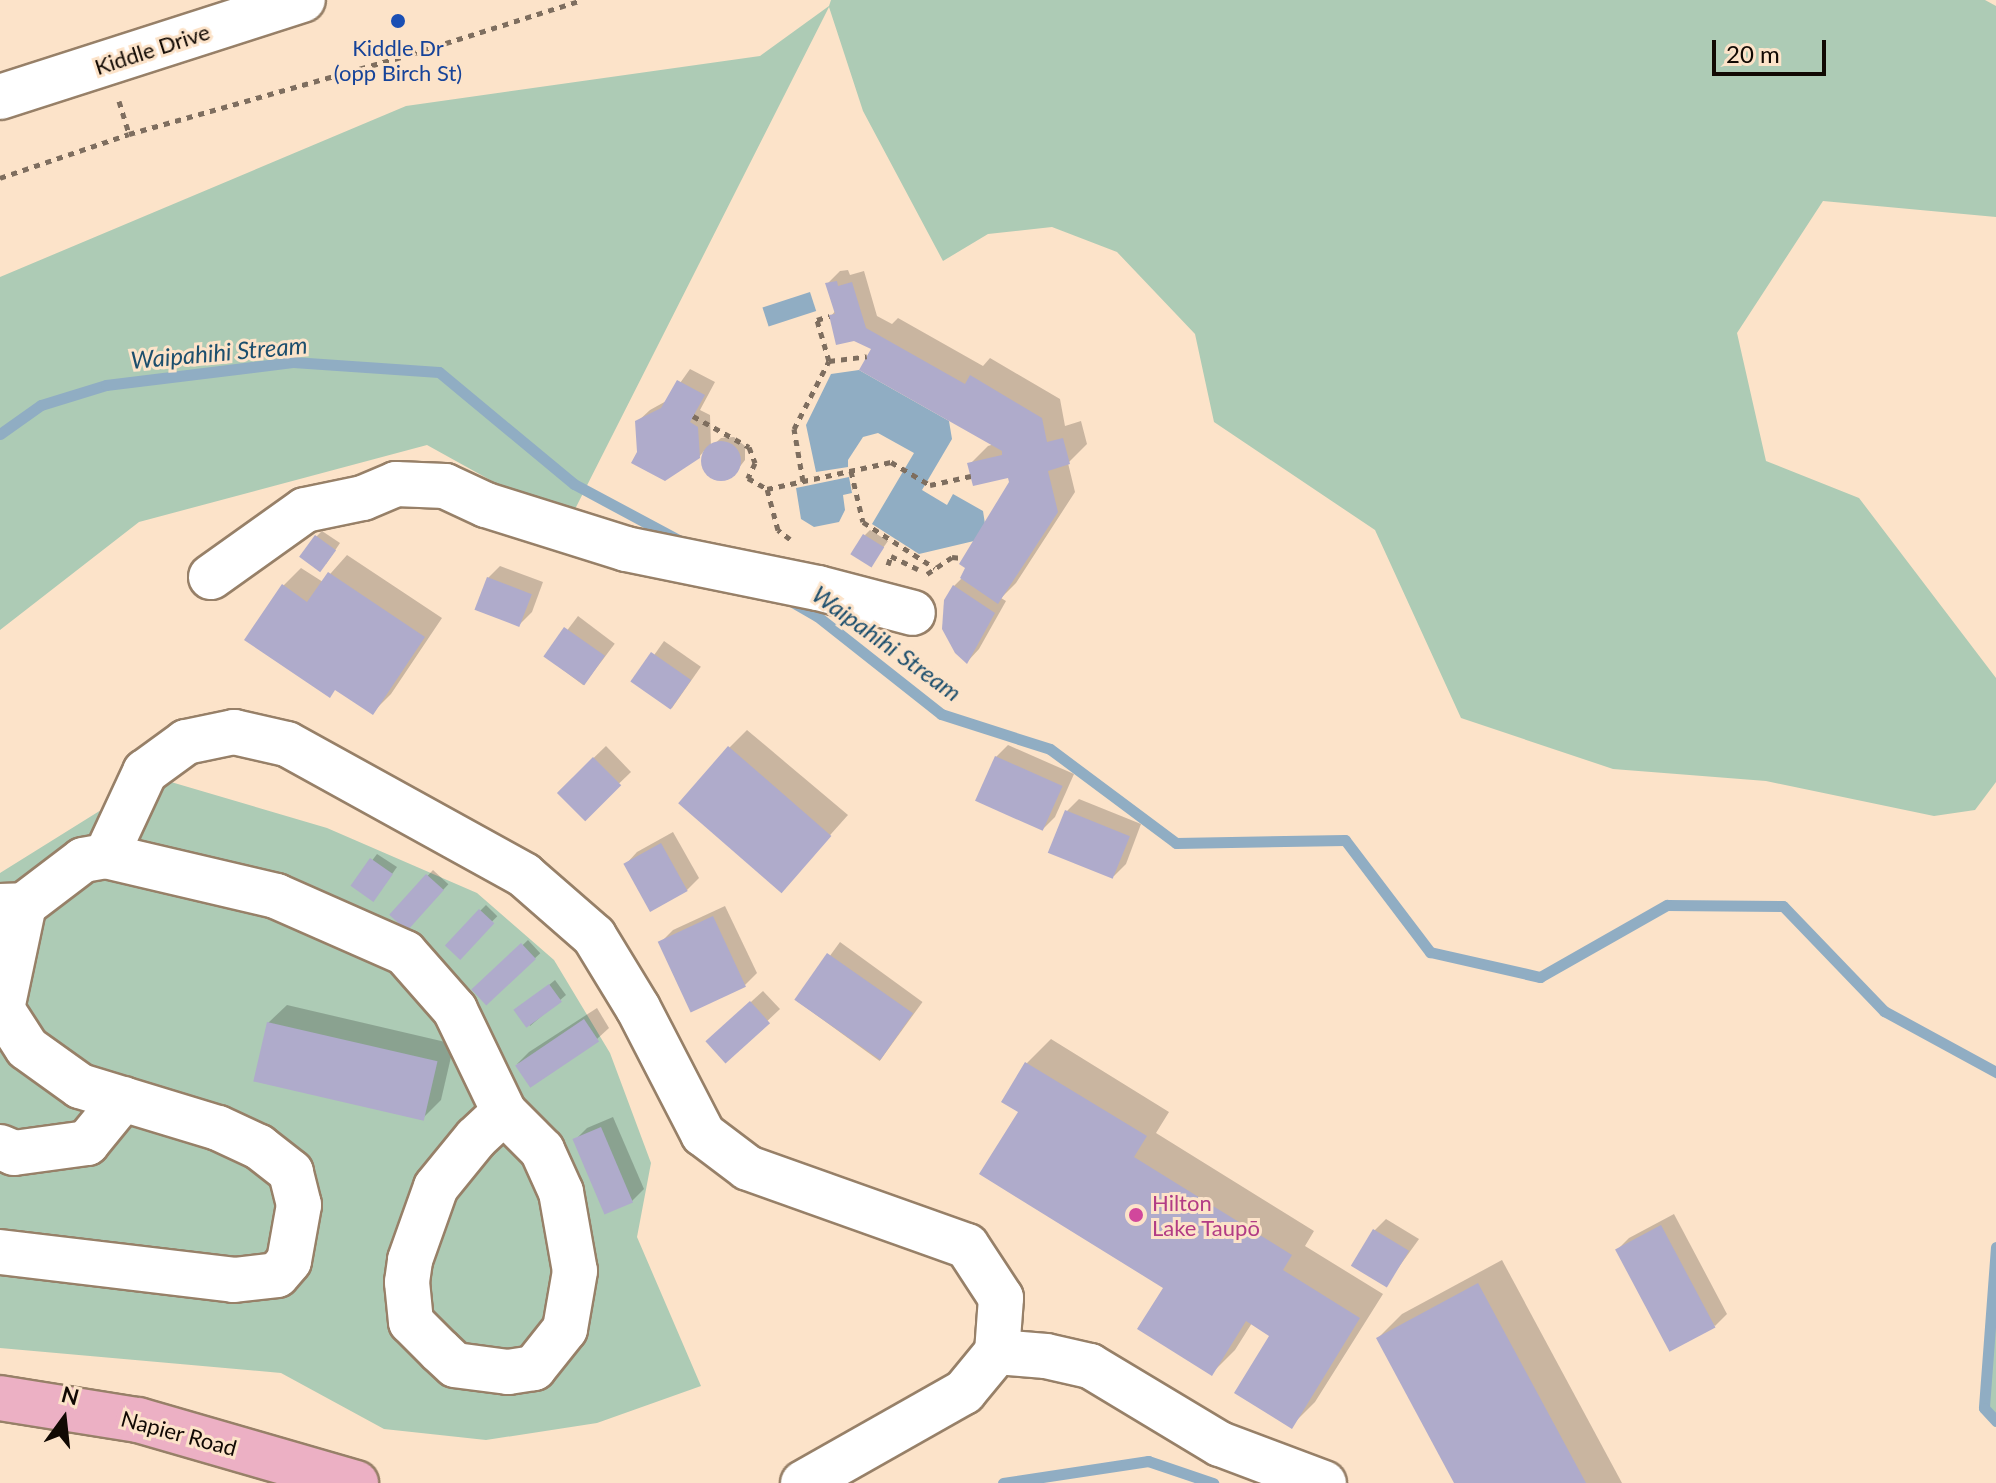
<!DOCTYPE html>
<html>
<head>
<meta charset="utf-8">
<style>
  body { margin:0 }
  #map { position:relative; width:1996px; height:1483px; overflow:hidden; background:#fce3c9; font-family:Lato,sans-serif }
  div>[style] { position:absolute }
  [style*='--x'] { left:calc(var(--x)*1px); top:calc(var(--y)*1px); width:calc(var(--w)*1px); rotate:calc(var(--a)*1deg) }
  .green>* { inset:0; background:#adcbb5 }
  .water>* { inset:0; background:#90adc3; transform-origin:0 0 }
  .shadow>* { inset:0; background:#0003; transform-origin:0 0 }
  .stream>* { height:11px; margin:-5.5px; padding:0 5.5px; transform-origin:5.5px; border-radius:5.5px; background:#90adc3 }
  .building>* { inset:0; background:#afabcb; transform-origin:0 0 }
  .round { border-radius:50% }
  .path>* { height:5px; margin-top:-2.5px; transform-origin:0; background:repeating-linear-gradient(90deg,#7e6e5f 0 6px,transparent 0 12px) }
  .roads { filter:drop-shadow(2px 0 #978068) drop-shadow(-2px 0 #978068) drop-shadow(0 2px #978068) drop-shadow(0 -2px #978068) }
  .minor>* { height:44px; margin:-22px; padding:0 22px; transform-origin:22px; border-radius:22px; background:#fff }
  .major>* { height:44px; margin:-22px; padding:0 22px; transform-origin:22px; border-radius:22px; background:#ecb0c4 }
  .dots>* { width:22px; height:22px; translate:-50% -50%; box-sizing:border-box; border:4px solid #fce3c9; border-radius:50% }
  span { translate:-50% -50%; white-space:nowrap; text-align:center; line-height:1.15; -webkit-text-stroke:6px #fce3c9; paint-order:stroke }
  .transit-label { font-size:22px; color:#164399 }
  .street-label { font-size:22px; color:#110903 }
  .hotel-label { font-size:22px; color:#b23c85 }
  .left { translate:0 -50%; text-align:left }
  .water-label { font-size:24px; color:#1c4e6d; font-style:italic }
  .north { position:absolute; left:24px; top:1379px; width:80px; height:80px; -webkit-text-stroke:6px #fce3c9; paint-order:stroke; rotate:15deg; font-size:22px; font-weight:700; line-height:32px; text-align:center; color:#110903 }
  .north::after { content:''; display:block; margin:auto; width:28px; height:36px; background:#110903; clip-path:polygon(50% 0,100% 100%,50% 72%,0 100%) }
  .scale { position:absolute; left:1712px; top:40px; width:114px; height:36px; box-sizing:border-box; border:4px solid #110903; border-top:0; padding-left:10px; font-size:24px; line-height:28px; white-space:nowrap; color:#110903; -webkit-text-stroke:6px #fce3c9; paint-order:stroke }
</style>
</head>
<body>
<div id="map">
  <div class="green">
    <i style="clip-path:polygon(831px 0,1985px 0,1996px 6px,1996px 217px,1823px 201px,1737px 333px,1766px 461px,1859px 498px,1996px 678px,1996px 782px,1975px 810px,1934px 816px,1766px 781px,1613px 769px,1461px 718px,1375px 530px,1214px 422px,1195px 334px,1117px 252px,1052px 227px,988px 234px,943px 261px,863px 111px,829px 7px,568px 523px,427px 445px,139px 522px,0 630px,0 277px,406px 106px,760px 56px,829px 6px)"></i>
    <i style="clip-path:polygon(154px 777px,327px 828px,477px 893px,554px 960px,610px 1053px,651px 1163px,637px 1237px,701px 1386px,597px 1423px,486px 1440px,384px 1429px,281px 1373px,0 1348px,0 873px)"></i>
    <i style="clip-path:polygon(1996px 1247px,1996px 1421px,1984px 1408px)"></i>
  </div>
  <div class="water">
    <i style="left:810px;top:292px;width:20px;height:50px;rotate:72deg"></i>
    <i style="clip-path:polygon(859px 370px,949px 421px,952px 439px,922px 490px,947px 505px,953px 494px,983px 511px,985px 524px,974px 541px,919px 554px,872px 524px,914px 453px,878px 433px,863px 437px,848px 460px,848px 467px,816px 472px,806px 425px,831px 374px)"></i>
    <i style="clip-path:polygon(849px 477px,852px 493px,843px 495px,845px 510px,839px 522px,814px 527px,801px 519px,796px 488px)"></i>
  </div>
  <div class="shadow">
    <i style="clip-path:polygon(848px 270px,850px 275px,864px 271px,877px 316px,892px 324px,898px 318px,983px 366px,990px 358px,1060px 399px,1065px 426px,1081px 421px,1087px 444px,1068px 463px,1075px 492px,1016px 583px,1001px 598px,1006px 601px,979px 649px,968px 661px,954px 586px,961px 579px,1012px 483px,1010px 476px,970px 464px,988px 446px,994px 444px,831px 316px,836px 310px,828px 283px,840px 271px)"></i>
    <i style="clip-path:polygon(690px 369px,715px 382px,700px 410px,710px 415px,711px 447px,721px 438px,734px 437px,745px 446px,745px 460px,731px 478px,715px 479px,704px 469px,704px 451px,699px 457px,639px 453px,637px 422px,650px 410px,668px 400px)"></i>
    <i style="clip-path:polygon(870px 530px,888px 541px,871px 565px,865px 535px)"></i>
    <i style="clip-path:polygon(322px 531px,340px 543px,326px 564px,316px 537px)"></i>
    <i style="clip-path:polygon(347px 555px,442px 618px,391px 694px,373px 712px,336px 688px,283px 586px,301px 568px,323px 582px)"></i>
    <i style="clip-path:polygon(500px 566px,543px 582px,532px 612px,520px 624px,488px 578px)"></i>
    <i style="left:578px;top:616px;width:46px;height:52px;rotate:37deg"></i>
    <i style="left:664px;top:641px;width:45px;height:51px;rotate:35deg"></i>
    <i style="clip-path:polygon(747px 730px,848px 815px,782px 889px,729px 748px)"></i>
    <i style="clip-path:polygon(1008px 745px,1074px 774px,1055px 817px,1043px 829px,996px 757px)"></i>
    <i style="left:606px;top:746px;width:36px;height:66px;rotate:46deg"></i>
    <i style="clip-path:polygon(1079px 799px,1141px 824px,1126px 864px,1114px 876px,1067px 811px)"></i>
    <i style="clip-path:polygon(673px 832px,699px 878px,687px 890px,626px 864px,637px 852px)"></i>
    <i style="clip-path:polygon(377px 854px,397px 867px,378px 894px,353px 886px)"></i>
    <i style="left:433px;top:870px;width:21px;height:60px;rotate:43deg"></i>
    <i style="left:486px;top:905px;width:16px;height:56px;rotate:45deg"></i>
    <i style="clip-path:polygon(725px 906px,757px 973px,745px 985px,661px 942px,673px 930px)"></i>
    <i style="left:528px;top:940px;width:18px;height:73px;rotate:47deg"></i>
    <i style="left:840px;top:942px;width:102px;height:73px;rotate:36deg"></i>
    <i style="clip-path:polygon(555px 980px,566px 995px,530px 1026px,523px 1007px)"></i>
    <i style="clip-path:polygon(763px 991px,780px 1009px,726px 1060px,720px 1030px)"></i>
    <i style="clip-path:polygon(287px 1005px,454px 1044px,441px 1100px,423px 1118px,268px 1023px)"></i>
    <i style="clip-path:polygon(597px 1008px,609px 1028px,597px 1039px,517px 1064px,529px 1052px)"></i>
    <i style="clip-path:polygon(1051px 1039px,1169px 1112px,1156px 1133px,1314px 1231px,1305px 1246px,1383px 1294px,1315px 1402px,1291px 1426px,1272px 1335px,1252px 1323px,1235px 1350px,1212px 1373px,1166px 1287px,1021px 1111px,1003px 1101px,1027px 1063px)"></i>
    <i style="clip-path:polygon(613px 1117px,644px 1189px,632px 1201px,575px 1140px,587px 1128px)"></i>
    <i style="clip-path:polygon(1674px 1214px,1727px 1314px,1715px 1326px,1617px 1250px,1629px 1238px)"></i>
    <i style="clip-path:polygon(1386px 1219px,1419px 1239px,1386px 1285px,1374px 1231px)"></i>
    <i style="clip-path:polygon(1502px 1260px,1622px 1483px,1456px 1483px,1378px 1338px,1402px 1314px)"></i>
  </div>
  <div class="stream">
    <i style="--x:0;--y:434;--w:50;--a:-35.3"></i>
    <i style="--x:41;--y:405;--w:68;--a:-17.1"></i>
    <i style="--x:106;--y:385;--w:188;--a:-7"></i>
    <i style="--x:293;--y:362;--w:146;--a:3.9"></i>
    <i style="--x:439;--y:372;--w:175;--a:39.7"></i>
    <i style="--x:574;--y:484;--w:123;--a:28.2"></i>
    <i style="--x:789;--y:600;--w:32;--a:30"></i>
    <i style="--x:817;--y:616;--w:158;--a:38.3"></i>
    <i style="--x:941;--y:714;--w:114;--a:17.8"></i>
    <i style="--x:1050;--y:749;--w:157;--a:36.7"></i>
    <i style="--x:1176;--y:843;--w:169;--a:-1"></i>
    <i style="--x:1345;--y:840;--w:141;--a:52.8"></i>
    <i style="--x:1430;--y:952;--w:113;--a:12.8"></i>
    <i style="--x:1540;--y:977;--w:146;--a:-29.6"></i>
    <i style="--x:1667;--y:905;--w:116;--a:0.5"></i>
    <i style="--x:1783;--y:906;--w:146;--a:46.1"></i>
    <i style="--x:1884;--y:1011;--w:128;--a:28.6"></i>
    <i style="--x:1996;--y:1247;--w:161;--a:94.3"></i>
    <i style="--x:1984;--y:1408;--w:18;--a:47"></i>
    <i style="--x:1003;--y:1483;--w:147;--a:-8.6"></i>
    <i style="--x:1148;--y:1461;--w:69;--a:18.7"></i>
  </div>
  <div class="building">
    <i style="clip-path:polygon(837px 281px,838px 286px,852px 282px,866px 328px,965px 384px,970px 375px,1042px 418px,1047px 442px,1063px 438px,1070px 464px,1048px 471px,1058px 512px,998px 604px,960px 578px,965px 568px,959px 564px,1009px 482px,1008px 478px,973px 486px,967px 463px,1002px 455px,1002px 451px,859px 370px,871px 349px,854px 341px,836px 345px,829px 315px,835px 314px,825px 283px)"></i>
    <i style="clip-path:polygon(677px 380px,705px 395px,690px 422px,698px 427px,700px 458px,665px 481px,631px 463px,637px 452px,635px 421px,661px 408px)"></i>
    <i class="round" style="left:701px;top:441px;width:40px;height:40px"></i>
    <i style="left:863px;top:534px;width:25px;height:24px;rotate:32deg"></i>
    <i style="left:315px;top:535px;width:26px;height:27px;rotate:36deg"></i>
    <i style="clip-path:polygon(328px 572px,425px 637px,373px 715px,335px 690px,330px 698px,244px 640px,282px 584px,307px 602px)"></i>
    <i style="left:487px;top:577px;width:48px;height:35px;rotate:21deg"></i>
    <i style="clip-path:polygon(953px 585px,995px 613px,967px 664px,955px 653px,942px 629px,944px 600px)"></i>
    <i style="left:564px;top:627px;width:50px;height:36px;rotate:35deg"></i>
    <i style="left:651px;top:652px;width:49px;height:36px;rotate:35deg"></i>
    <i style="left:728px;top:746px;width:137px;height:76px;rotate:41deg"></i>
    <i style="left:995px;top:756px;width:74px;height:49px;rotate:24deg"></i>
    <i style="left:593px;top:757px;width:40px;height:51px;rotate:45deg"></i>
    <i style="left:1065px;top:810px;width:70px;height:46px;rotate:22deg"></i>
    <i style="left:661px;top:843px;width:55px;height:43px;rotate:61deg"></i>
    <i style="left:370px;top:858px;width:28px;height:34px;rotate:35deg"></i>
    <i style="left:426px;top:874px;width:24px;height:55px;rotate:42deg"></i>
    <i style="left:479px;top:909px;width:21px;height:50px;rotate:43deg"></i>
    <i style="left:713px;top:916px;width:78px;height:61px;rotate:65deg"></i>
    <i style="left:521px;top:943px;width:22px;height:68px;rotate:47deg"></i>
    <i style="left:827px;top:953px;width:105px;height:57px;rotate:35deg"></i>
    <i style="left:549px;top:984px;width:22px;height:44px;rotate:54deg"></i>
    <i style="left:750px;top:1001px;width:30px;height:60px;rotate:48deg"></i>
    <i style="left:584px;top:1019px;width:27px;height:83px;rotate:56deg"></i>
    <i style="left:267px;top:1022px;width:175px;height:61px;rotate:13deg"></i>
    <i style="clip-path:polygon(1025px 1062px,1147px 1136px,1134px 1157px,1292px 1255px,1283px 1270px,1360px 1318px,1292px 1429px,1234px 1393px,1269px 1336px,1246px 1321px,1212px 1376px,1137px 1329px,1163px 1288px,979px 1174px,1018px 1112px,1001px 1102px)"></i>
    <i style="left:601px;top:1127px;width:82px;height:31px;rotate:67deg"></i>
    <i style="left:1661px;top:1225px;width:116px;height:52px;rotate:62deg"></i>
    <i style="left:1373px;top:1229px;width:42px;height:43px;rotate:31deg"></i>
    <i style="clip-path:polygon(1478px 1283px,1586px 1483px,1454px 1483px,1376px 1338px)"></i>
  </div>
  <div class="path">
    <i style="--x:119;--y:101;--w:34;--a:73"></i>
    <i style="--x:0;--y:178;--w:136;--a:-18.8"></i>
    <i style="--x:129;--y:134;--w:293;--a:-15.8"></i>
    <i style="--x:411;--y:54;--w:179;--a:-17.5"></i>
    <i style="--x:829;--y:361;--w:38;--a:-7"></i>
    <i style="--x:693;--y:416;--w:64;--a:29"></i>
    <i style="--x:749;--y:447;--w:17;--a:69"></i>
    <i style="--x:755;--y:463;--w:17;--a:115"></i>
    <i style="--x:748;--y:478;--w:22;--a:30"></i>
    <i style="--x:851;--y:471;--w:52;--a:76.8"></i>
    <i style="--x:863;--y:522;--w:85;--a:32.6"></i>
    <i style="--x:803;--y:481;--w:53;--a:-99.8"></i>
    <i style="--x:794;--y:429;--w:76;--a:-62.8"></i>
    <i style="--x:829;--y:361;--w:43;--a:-106.3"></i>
    <i style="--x:817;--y:320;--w:13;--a:-18"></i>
    <i style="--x:790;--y:539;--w:15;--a:-143"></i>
    <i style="--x:778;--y:530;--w:42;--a:-105"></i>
    <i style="--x:767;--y:489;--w:127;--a:-12.3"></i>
    <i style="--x:891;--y:462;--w:45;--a:30.5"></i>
    <i style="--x:930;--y:485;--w:42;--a:-12.4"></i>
    <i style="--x:888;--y:565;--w:9;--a:-72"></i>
    <i style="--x:891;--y:556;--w:30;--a:26"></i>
    <i style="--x:927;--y:574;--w:30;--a:-34"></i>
    <i style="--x:952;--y:557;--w:10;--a:6"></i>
  </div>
  <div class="roads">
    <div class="minor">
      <i style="--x:0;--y:97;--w:318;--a:-17.8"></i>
      <i style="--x:211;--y:577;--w:115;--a:-35.5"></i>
      <i style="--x:305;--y:510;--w:59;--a:-11.7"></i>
      <i style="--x:363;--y:498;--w:36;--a:-23"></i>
      <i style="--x:396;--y:484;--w:49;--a:2.3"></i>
      <i style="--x:445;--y:486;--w:45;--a:24.9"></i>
      <i style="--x:486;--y:505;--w:147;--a:17.4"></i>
      <i style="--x:626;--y:549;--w:196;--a:11.5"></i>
      <i style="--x:818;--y:588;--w:98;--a:14.7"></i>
      <i style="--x:106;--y:856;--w:93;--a:-65.1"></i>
      <i style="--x:145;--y:772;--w:51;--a:-36.2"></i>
      <i style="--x:186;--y:742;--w:49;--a:-11.8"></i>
      <i style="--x:234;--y:732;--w:54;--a:12.8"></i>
      <i style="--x:287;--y:744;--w:271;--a:28.9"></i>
      <i style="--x:524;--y:875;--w:93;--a:41.1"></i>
      <i style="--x:594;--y:936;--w:84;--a:58.6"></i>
      <i style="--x:638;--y:1008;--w:142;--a:62.7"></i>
      <i style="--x:703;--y:1134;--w:56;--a:37.1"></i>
      <i style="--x:748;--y:1168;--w:232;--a:19.6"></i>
      <i style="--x:967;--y:1246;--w:62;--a:56.8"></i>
      <i style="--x:1001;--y:1298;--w:54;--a:94.2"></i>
      <i style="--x:997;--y:1352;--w:52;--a:129.5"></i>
      <i style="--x:964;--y:1392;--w:185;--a:150.5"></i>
      <i style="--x:0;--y:906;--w:24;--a:-2"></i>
      <i style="--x:24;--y:905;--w:74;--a:-37.3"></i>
      <i style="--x:83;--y:860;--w:23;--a:-10"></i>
      <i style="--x:106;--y:856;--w:175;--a:13.2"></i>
      <i style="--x:276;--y:896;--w:141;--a:23.8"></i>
      <i style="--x:405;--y:953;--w:76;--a:48.7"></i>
      <i style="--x:455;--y:1010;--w:113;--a:64.3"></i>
      <i style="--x:504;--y:1112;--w:54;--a:45"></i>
      <i style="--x:542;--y:1150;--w:46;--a:65.7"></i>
      <i style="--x:561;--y:1192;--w:80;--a:80"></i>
      <i style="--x:575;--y:1271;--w:59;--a:99.8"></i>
      <i style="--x:565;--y:1329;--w:50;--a:128.5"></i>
      <i style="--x:534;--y:1368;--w:26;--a:171"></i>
      <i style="--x:508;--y:1372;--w:53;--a:-172.5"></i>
      <i style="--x:455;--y:1365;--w:21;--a:-137"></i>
      <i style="--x:440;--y:1351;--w:41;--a:-135"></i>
      <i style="--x:411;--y:1322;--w:40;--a:-95.7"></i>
      <i style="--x:407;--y:1282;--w:22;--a:-82"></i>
      <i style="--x:410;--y:1260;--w:77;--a:-70.4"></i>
      <i style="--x:436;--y:1187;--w:63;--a:-50.8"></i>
      <i style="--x:476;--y:1138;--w:38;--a:-43"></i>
      <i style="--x:0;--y:1147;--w:15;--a:23"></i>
      <i style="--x:14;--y:1153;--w:74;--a:-7.8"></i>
      <i style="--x:87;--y:1143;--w:57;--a:-50.7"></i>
      <i style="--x:0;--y:1252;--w:236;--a:6.8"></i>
      <i style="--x:234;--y:1280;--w:43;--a:-6.6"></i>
      <i style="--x:277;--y:1275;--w:18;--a:-49"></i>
      <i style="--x:289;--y:1261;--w:57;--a:-79.9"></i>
      <i style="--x:299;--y:1205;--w:34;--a:-104"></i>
      <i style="--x:291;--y:1172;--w:41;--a:-142"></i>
      <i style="--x:259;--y:1147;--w:45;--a:-155.1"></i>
      <i style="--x:218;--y:1128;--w:144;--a:-163.1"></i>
      <i style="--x:80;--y:1086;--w:65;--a:-144.4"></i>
      <i style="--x:27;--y:1048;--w:46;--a:-122.7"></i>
      <i style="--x:2;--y:1009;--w:106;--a:-78.1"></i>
      <i style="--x:997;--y:1352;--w:49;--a:4.7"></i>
      <i style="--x:1046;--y:1356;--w:45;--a:12.8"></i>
      <i style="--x:1090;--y:1366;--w:152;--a:31"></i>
      <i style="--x:1220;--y:1444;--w:111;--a:20.6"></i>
    </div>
    <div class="major">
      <i style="--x:0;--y:1398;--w:140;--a:9.1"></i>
      <i style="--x:138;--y:1420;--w:227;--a:16.1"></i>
    </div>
  </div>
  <div class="dots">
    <i style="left:398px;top:21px;background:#1a4fb4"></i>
    <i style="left:1136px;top:1215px;background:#d1479c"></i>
  </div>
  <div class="transit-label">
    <span style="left:398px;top:60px">Kiddle Dr<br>(opp Birch St)</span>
  </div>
  <div class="street-label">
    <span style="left:152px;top:49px;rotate:-18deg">Kiddle Drive</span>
    <span style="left:179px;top:1433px;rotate:15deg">Napier Road</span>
  </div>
  <div class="hotel-label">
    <span class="left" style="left:1152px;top:1215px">Hilton<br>Lake Taupō</span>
  </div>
  <div class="water-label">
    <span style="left:219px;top:352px;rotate:-5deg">Waipahihi Stream</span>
    <span style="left:887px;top:643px;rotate:36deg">Waipahihi Stream</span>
  </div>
  <div class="north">N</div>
  <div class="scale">20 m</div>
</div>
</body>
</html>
